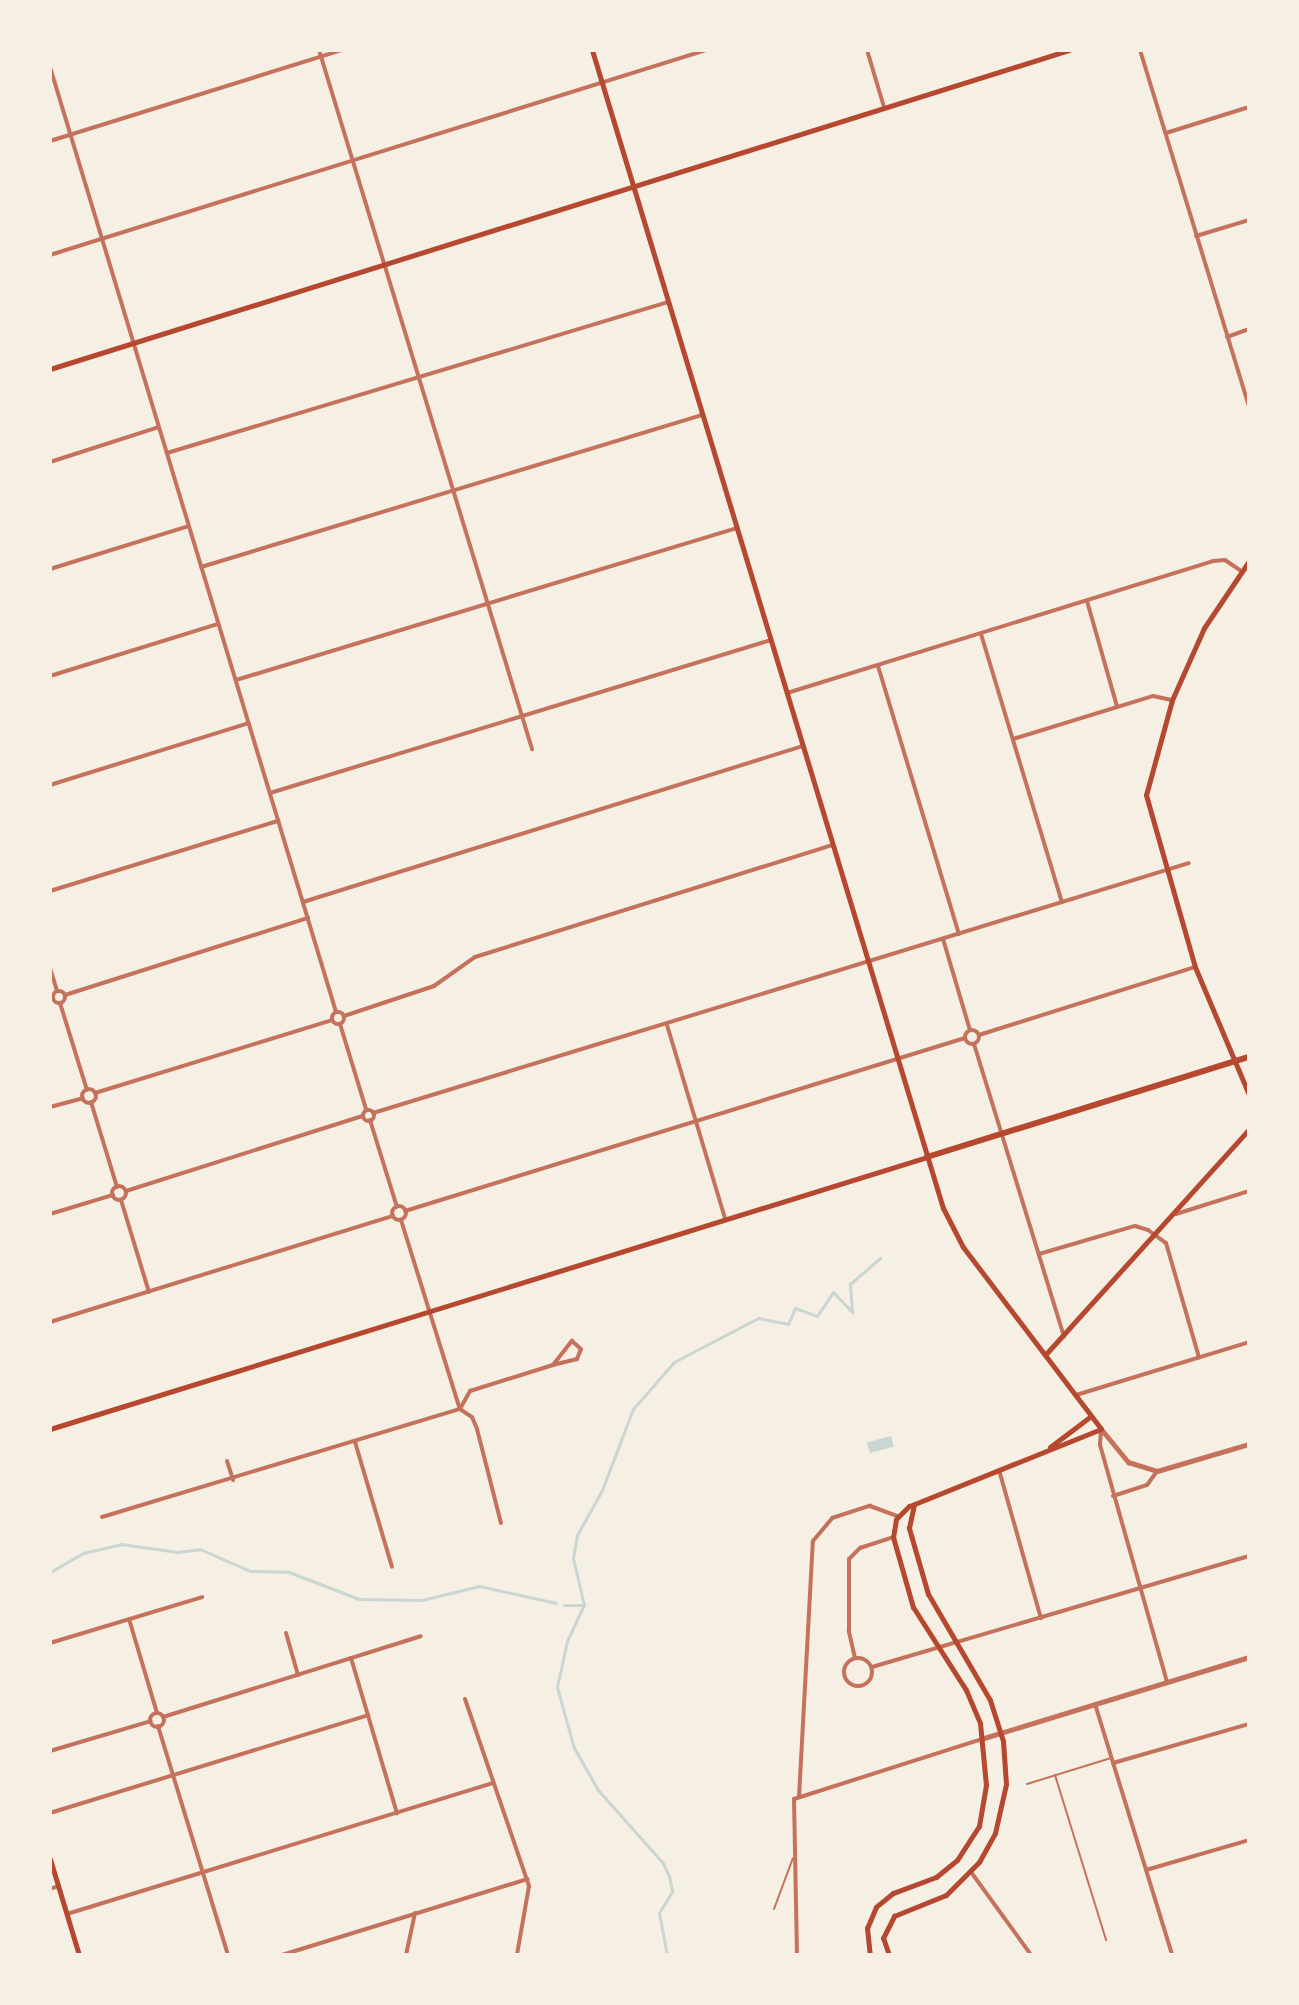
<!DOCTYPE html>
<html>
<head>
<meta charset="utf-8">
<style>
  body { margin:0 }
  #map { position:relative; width:1299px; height:2005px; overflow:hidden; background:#f6efe4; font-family:"Sofia Sans Condensed",sans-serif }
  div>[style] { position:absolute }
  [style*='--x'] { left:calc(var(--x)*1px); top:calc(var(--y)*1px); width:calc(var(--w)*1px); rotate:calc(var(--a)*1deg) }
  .water>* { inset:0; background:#c9d6d2; transform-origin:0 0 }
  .stream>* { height:3px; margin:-1.5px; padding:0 1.5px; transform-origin:1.5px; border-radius:1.5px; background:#c9d6d2 }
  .service>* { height:2px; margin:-1px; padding:0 1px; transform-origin:1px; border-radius:1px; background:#c5725c }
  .minor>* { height:4px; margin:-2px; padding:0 2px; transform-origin:2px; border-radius:2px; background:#c5725c }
  .minor>.ring { margin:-2px; padding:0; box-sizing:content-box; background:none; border:4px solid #c5725c; border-radius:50% }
  .tertiary>* { height:5px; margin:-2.5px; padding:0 2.5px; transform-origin:2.5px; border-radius:2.5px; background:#c5725c }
  .secondary>* { height:5px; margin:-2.5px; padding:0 2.5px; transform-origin:2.5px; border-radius:2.5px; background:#b5482f }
  .primary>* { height:6px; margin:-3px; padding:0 3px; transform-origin:3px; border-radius:3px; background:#b5482f }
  span { translate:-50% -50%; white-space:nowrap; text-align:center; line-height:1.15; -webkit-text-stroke:8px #f6efe4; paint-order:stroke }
  .frame { position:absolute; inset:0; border:52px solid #f6efe4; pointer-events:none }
</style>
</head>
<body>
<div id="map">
  <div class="water">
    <i style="left:891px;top:1436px;width:11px;height:25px;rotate:75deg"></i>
  </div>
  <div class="stream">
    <i style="--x:52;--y:1571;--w:36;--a:-30"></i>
    <i style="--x:83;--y:1553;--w:39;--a:-13"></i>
    <i style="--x:121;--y:1544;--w:57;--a:8.1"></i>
    <i style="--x:177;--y:1552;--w:23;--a:-7"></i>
    <i style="--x:200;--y:1549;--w:55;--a:23.7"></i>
    <i style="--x:250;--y:1571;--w:39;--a:1"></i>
    <i style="--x:289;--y:1572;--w:75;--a:21.1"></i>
    <i style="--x:359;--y:1599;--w:63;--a:0.9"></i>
    <i style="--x:422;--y:1600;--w:59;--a:-13.8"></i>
    <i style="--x:479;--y:1586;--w:79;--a:12.4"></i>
    <i style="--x:564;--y:1605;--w:20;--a:0"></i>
    <i style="--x:667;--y:1955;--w:43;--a:-100.8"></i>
    <i style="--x:659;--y:1913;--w:26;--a:-59"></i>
    <i style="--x:672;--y:1891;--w:15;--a:-101"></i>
    <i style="--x:669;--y:1876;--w:14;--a:-115"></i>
    <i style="--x:663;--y:1863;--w:98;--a:-131.7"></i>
    <i style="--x:598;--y:1790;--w:48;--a:-119.7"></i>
    <i style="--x:574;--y:1748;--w:63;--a:-105.6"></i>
    <i style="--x:557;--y:1687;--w:47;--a:-77.7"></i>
    <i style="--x:567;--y:1641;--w:40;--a:-65"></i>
    <i style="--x:584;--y:1605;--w:48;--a:-103.2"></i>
    <i style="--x:573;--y:1558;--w:23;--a:-80"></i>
    <i style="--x:577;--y:1535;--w:51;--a:-60.9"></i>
    <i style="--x:602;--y:1490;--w:87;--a:-69.1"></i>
    <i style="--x:633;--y:1409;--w:62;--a:-48.9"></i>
    <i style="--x:674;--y:1362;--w:95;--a:-27.6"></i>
    <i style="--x:758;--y:1318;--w:31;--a:11"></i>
    <i style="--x:788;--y:1324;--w:17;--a:-66"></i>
    <i style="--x:795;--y:1308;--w:23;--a:20"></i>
    <i style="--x:817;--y:1316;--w:29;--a:-56"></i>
    <i style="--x:833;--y:1292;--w:28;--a:46"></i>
    <i style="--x:852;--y:1312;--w:28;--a:-94"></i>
    <i style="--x:850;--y:1284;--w:40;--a:-41"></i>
  </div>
  <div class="service">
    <i style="--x:1055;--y:1775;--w:173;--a:72.8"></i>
    <i style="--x:1027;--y:1784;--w:88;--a:-17.2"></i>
    <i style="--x:774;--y:1909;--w:54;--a:-69.6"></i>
  </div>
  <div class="minor">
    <i style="--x:319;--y:50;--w:731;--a:73.05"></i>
    <i style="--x:867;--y:50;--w:59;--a:73.4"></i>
    <i style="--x:1140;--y:50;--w:372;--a:73"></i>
    <i style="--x:50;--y:67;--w:987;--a:73.16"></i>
    <i style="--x:1166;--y:133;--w:87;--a:-17.4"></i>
    <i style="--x:50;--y:141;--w:307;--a:-17.3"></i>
    <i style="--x:1196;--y:236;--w:55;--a:-16.8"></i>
    <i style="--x:50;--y:255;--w:687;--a:-17.35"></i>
    <i style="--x:1227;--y:337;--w:23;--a:-20"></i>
    <i style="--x:167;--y:453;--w:523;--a:-16.77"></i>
    <i style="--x:50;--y:462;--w:114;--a:-17.8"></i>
    <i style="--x:201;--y:567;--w:524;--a:-16.88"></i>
    <i style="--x:50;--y:569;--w:145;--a:-17.2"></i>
    <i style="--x:1087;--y:601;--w:109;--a:74.1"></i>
    <i style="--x:981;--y:634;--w:280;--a:73.2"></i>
    <i style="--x:878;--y:666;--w:280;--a:73.2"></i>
    <i style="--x:50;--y:676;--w:176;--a:-17.2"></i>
    <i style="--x:236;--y:680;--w:524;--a:-16.88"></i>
    <i style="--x:787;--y:693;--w:446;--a:-17.2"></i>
    <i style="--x:1213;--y:561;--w:12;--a:-5"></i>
    <i style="--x:1225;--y:560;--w:18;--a:34"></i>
    <i style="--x:1013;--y:739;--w:146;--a:-17.1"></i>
    <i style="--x:1153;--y:696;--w:19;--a:12"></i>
    <i style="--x:50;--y:785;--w:208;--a:-17.3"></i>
    <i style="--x:270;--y:793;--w:524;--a:-16.98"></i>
    <i style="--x:50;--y:891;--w:239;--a:-17.1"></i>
    <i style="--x:303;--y:902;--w:524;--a:-17.33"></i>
    <i style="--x:943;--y:939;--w:95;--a:73.5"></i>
    <i style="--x:50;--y:968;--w:24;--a:73"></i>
    <i class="ring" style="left:53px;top:991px;width:8px;height:8px"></i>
    <i style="--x:65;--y:995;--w:255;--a:-17.6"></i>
    <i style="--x:60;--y:1003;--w:91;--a:72.8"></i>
    <i class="ring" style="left:332px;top:1012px;width:8px;height:8px"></i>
    <i style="--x:344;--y:1016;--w:95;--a:-18.4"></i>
    <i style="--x:434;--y:986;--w:50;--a:-35.3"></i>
    <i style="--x:475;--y:957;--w:375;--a:-17.4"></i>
    <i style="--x:340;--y:1024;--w:89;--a:73"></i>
    <i style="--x:667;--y:1025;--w:202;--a:73.3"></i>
    <i class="ring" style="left:965px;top:1030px;width:10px;height:10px"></i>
    <i style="--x:979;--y:1035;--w:226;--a:-17.5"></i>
    <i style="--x:974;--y:1044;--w:306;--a:72.9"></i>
    <i class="ring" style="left:82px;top:1089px;width:10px;height:10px"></i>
    <i style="--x:95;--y:1093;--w:248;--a:-17.1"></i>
    <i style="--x:91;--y:1102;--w:89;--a:73"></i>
    <i style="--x:50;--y:1107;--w:34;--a:-15"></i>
    <i class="ring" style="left:362.5px;top:1109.5px;width:7px;height:7px"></i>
    <i style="--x:373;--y:1113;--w:853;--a:-17.03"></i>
    <i style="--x:370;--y:1120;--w:91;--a:72.8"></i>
    <i class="ring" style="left:112px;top:1186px;width:10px;height:10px"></i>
    <i style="--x:126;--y:1191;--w:248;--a:-17.6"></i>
    <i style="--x:121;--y:1200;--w:96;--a:73.1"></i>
    <i class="ring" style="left:392px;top:1206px;width:10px;height:10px"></i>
    <i style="--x:405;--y:1211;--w:586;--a:-17.17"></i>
    <i style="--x:50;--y:1214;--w:66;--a:-16.8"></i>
    <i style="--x:1176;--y:1214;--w:77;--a:-17.5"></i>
    <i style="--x:401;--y:1220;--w:198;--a:72.7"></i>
    <i style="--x:460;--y:1409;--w:14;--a:34"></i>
    <i style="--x:472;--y:1417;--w:13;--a:67"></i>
    <i style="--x:477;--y:1429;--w:97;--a:75.7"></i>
    <i style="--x:1039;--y:1254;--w:100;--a:-16.3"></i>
    <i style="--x:1135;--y:1226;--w:14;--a:17"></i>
    <i style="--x:1148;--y:1230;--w:22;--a:36"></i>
    <i style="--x:1166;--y:1243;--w:119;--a:73.9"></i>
    <i style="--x:50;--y:1322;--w:359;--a:-17.2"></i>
    <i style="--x:572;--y:1341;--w:12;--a:42"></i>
    <i style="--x:581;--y:1349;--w:11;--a:112"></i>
    <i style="--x:577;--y:1359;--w:25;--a:166"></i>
    <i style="--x:553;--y:1365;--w:31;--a:-52"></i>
    <i style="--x:1076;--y:1395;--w:181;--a:-17"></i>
    <i style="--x:1101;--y:1430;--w:15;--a:94"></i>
    <i style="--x:1100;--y:1445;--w:246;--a:74.2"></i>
    <i style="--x:355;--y:1442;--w:130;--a:73.5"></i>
    <i style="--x:227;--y:1461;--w:20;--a:72"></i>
    <i style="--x:999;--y:1470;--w:154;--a:74.2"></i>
    <i style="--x:1113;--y:1496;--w:36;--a:-18"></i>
    <i style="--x:1147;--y:1485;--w:17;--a:-54"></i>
    <i style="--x:102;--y:1517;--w:374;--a:-16.8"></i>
    <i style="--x:460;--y:1409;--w:21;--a:-61"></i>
    <i style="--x:470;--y:1391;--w:87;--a:-17.4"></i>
    <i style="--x:129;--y:1619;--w:98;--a:73.4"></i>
    <i style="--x:286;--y:1633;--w:44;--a:74.1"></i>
    <i style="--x:50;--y:1643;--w:159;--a:-16.8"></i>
    <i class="ring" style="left:844px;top:1658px;width:24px;height:24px"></i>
    <i style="--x:351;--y:1658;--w:162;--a:73.5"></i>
    <i style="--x:855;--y:1658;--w:28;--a:-103"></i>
    <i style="--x:849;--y:1631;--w:72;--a:-90"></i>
    <i style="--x:849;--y:1559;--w:16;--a:-45"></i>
    <i style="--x:860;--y:1548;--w:35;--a:-18"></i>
    <i style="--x:872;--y:1667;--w:393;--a:-16.4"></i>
    <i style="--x:465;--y:1699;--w:198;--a:71.1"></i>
    <i style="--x:529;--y:1886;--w:70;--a:99.9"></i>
    <i style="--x:1095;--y:1704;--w:263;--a:72.9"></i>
    <i class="ring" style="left:150px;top:1713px;width:10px;height:10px"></i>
    <i style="--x:163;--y:1717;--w:270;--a:-17.4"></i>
    <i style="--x:158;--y:1726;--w:239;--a:73"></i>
    <i style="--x:50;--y:1751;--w:105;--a:-16.5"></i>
    <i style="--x:1113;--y:1763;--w:141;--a:-16"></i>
    <i style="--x:799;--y:1797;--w:256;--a:-86.9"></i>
    <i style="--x:813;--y:1541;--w:30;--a:-50"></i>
    <i style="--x:832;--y:1518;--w:40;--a:-18"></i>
    <i style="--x:870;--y:1506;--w:30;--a:20"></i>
    <i style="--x:50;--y:1813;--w:333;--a:-17.1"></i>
    <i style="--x:1146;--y:1870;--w:107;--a:-16.2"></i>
    <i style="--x:971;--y:1872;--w:102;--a:54.1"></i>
    <i style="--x:50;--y:1889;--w:9;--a:-21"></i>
    <i style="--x:67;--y:1914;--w:446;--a:-17.1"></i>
    <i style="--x:282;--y:1955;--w:257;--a:-17.2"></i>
    <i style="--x:406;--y:1955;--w:43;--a:-77.9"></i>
    <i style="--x:797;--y:1955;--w:156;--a:-91.1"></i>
    <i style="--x:794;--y:1799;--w:197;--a:-17.7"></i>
  </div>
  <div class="tertiary">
    <i style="--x:1101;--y:1429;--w:43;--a:50.7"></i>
    <i style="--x:1128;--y:1462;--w:30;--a:17"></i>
    <i style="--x:1157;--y:1471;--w:96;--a:-16.4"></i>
    <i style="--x:984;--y:1738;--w:277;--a:-17"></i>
  </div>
  <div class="secondary">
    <i style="--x:592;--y:50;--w:1210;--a:73.14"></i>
    <i style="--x:943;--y:1208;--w:44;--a:62.9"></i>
    <i style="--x:963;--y:1247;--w:228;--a:52.8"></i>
    <i style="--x:1101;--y:1429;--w:207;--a:158.1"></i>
    <i style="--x:909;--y:1506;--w:18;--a:135"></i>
    <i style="--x:896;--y:1519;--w:18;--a:99"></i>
    <i style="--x:893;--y:1537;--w:73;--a:74.1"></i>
    <i style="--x:913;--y:1607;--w:98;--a:57.4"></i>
    <i style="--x:966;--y:1690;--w:36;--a:67"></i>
    <i style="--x:980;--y:1723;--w:62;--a:84.5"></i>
    <i style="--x:986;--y:1785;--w:42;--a:99.7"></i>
    <i style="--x:979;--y:1826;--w:40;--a:122.9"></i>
    <i style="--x:957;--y:1860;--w:27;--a:141"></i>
    <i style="--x:936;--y:1877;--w:46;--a:159.6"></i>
    <i style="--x:893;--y:1893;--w:22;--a:141"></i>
    <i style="--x:876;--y:1907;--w:23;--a:113"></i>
    <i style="--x:867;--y:1928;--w:27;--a:84"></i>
    <i style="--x:50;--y:369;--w:1068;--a:-17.38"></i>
    <i style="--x:1249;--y:561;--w:81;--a:123.9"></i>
    <i style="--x:1204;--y:628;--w:79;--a:114"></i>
    <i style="--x:1172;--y:700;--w:98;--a:105.3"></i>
    <i style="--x:1146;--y:795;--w:179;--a:74.1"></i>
    <i style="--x:1195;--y:967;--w:139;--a:67.1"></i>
    <i style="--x:1045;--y:1355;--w:304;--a:-47.9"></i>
    <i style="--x:50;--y:1429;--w:918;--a:-17.23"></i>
    <i style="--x:1050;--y:1447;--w:51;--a:-37.1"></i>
    <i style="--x:50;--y:1859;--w:100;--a:73.2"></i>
    <i style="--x:889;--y:1955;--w:18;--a:-109"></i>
    <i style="--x:883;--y:1938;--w:25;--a:-63"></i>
    <i style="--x:894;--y:1916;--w:56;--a:-22"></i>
    <i style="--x:946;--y:1895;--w:47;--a:-45"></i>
    <i style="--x:979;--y:1862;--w:33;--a:-61"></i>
    <i style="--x:995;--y:1833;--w:50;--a:-77.3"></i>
    <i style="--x:1006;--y:1784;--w:43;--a:-94"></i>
    <i style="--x:1003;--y:1741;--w:43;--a:-107.6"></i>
    <i style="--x:990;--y:1700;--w:123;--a:-120.3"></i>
    <i style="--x:928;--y:1594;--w:69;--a:-106.1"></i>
    <i style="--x:909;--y:1528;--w:24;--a:-78"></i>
  </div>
  <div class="primary">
    <i style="--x:927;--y:1157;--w:337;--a:-17.3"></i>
  </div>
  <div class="frame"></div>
</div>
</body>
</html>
